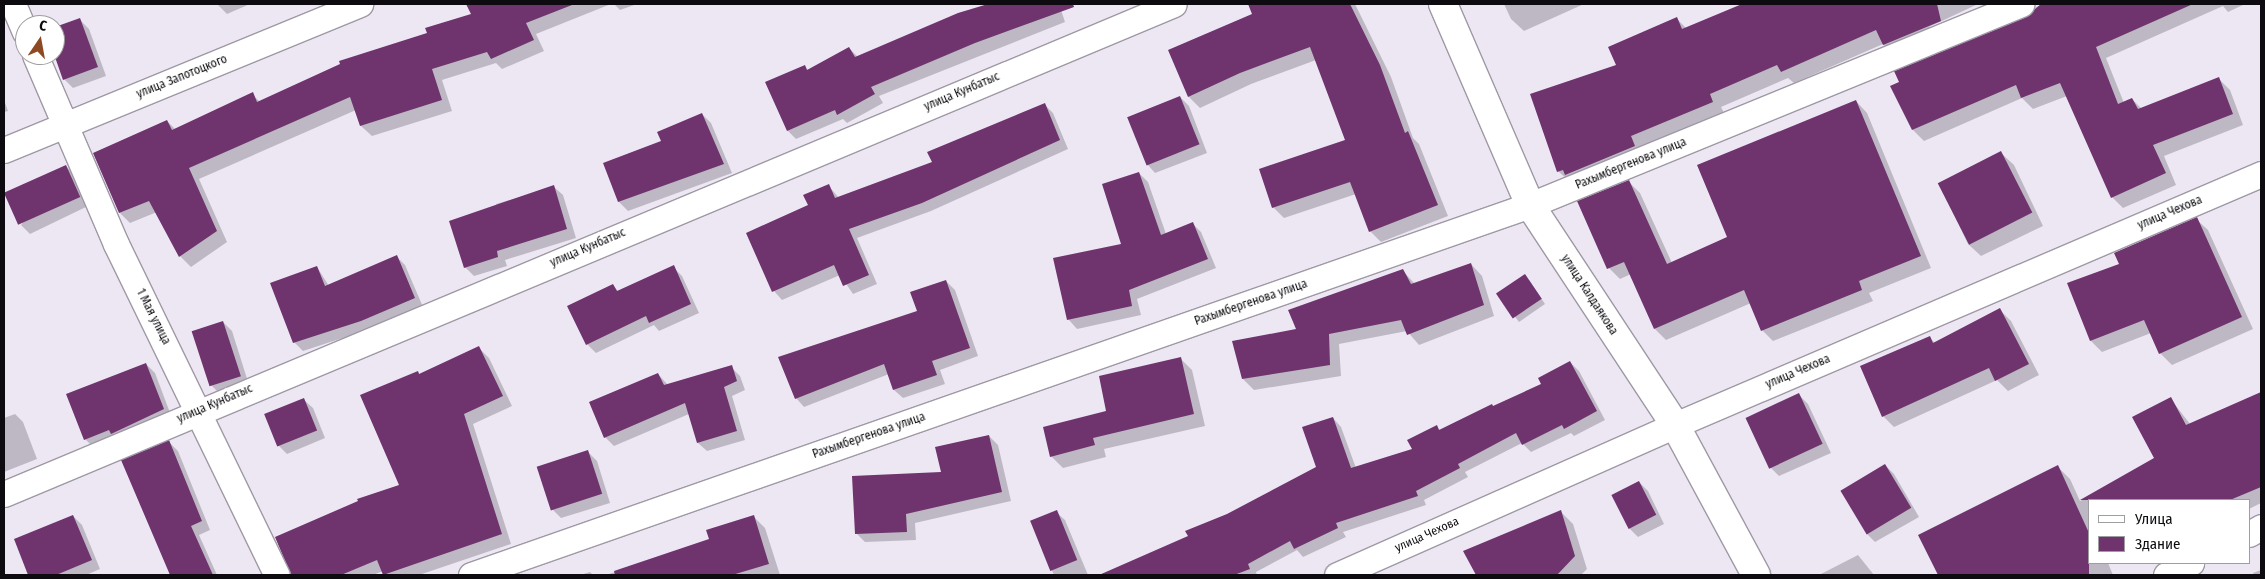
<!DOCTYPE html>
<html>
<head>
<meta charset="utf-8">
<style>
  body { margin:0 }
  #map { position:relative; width:2265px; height:579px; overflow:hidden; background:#ede7f4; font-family:"Fira Sans Condensed",sans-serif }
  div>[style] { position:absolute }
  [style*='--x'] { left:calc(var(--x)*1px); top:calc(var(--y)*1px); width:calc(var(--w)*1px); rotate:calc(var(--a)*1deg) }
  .shadow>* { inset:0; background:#0003 }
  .building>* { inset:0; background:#6f336e; transform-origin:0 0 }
  .roads { filter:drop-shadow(1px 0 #9f99a5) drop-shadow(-1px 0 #9f99a5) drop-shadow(0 1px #9f99a5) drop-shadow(0 -1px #9f99a5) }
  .street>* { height:25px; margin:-12.5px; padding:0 12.5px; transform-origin:12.5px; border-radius:12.5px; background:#fff }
  .secondary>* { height:28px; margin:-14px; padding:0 14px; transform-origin:14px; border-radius:14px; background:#fff }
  span { translate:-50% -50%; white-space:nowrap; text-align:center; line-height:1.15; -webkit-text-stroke:5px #fff; paint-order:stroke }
  .street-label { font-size:12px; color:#0d0b0f }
  .frame { position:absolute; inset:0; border:5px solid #0d0b0f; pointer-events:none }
  .legend { position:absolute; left:2088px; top:499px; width:162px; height:65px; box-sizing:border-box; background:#fff; border:1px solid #9e9d9f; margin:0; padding:6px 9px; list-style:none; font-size:15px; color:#0d0b0f }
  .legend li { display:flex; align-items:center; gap:10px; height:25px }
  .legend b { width:25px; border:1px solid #9e9d9f }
  .north { position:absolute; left:15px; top:15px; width:50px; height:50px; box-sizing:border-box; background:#fff; border:1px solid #9e9d9f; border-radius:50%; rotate:12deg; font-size:14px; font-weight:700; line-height:20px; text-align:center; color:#0d0b0f }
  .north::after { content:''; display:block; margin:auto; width:18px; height:22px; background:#8f4922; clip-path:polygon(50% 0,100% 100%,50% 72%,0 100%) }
</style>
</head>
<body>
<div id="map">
  <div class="shadow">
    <i style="clip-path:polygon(217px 4px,250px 4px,227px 14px)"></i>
    <i style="clip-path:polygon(467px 4px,611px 4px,536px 34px,544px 51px,502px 69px,496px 63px,442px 80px,452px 111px,372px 136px,361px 126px,356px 110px,199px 179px,227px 242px,191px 267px,180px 256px,157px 212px,130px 223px,120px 213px,167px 121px,175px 129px,252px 94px,260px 102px,472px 15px)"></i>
    <i style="clip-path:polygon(614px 4px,637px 4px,620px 10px)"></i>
    <i style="clip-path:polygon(988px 4px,1059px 4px,1065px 22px,879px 96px,883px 103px,847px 123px,843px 119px,796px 139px,788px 131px,804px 66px,808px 70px,849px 48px,858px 57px)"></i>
    <i style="clip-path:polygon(1250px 4px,1355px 4px,1391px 77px,1413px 138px,1419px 144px,1448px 216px,1381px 242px,1370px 231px,1356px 194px,1284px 218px,1273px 207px,1346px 141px,1316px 60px,1251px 84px,1200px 108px,1189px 97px,1170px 51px,1254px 15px)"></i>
    <i style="clip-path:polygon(1504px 4px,1584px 4px,1524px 31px,1511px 19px)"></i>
    <i style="clip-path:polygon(1744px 4px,1978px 4px,1929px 27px,1935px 41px,1896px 57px,1883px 44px,1794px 83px,1788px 78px,1721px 107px,1725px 115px,1571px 183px,1558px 171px,1617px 65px,1677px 19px,1687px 29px)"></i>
    <i style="clip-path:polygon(2045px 4px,2085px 4px,2087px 8px,2097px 4px,2245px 4px,2228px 12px,2223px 6px,2106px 58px,2124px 103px,2132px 99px,2142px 109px,2219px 79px,2230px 90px,2243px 125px,2164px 156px,2176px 185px,2123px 208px,2112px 197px,2067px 96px,2033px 109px,2022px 98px,1924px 141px,1913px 130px,1892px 86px,2027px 18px,2036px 7px)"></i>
    <i style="clip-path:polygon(80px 20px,89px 29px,106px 76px,73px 88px,64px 79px,55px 53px,55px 28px)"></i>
    <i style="clip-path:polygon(1180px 97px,1189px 106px,1207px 153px,1155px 173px,1147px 164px)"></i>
    <i style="clip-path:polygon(4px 100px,8px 111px,4px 112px)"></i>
    <i style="clip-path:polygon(1856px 101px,1867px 113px,1931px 268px,1869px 293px,1873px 301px,1773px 341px,1762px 330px,1751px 303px,1666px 340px,1655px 329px,1631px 274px,1620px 279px,1609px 268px,1629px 182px,1640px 193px,1672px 263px,1729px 238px)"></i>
    <i style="clip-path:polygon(1044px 104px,1053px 113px,1068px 149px,931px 211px,857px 238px,877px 284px,853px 294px,840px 275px,782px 300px,774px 291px,748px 234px,809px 206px,828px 185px,839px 198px,933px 163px)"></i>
    <i style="clip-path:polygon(702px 114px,711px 123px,732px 173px,628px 211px,619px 202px,605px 164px,662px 142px)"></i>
    <i style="clip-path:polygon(2001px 153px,2014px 165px,2043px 226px,1981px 256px,1968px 244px,1939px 183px)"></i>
    <i style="clip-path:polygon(66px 166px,75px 175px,88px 206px,30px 234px,21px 225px)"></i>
    <i style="clip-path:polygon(1139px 173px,1148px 182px,1166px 234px,1192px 223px,1201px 232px,1216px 268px,1137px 299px,1141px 315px,1077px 329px,1069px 320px,1055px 259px,1123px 245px)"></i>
    <i style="clip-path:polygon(554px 187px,563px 195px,576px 238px,505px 260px,507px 266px,474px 276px,465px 267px,497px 207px,496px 204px)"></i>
    <i style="clip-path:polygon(2196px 219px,2208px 230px,2253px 329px,2172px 365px,2160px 353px,2151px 333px,2102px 352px,2091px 341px,2120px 264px)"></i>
    <i style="clip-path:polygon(396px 256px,405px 265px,423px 307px,370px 329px,303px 351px,294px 342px,317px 267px,329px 286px)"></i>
    <i style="clip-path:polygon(1471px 264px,1482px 276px,1494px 316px,1419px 345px,1407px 331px,1339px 344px,1341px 376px,1254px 390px,1243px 379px,1298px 330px,1403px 271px,1415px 284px)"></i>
    <i style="clip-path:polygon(673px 267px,682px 276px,699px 313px,659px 331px,654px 325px,596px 353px,587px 344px,613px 286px,619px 292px)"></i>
    <i style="clip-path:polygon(1529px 280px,1545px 304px,1519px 322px,1498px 294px)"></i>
    <i style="clip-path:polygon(946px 281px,955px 290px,978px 356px,940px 370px,945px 384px,903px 398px,894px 390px,889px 374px,804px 407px,796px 398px,918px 312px)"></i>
    <i style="clip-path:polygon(2000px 310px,2011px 321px,2039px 375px,2008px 391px,1997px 380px,1894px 427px,1883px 416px,1930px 338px,1935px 343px)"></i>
    <i style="clip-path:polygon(223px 322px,232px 331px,249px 385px,220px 394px,211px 385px)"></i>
    <i style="clip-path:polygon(479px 348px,489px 358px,512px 406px,473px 424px,511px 544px,419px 575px,385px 575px,383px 571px,373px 575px,292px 575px,276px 538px,400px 486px,418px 372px,420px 375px)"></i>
    <i style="clip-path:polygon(1181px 359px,1192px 370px,1205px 426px,1104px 449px,1106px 457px,1063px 468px,1051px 456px)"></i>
    <i style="clip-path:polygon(1570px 362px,1579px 371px,1605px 420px,1574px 436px,1571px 433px,1531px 452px,1522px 443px,1465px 472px,1468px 477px,1424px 500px,1426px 505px,1343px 532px,1346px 537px,1303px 557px,1297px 550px,1256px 572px,1257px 575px,1102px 575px,1189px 537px,1318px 468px,1333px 418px,1341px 427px,1356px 468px,1414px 450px,1436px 426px,1441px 431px,1543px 385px)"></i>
    <i style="clip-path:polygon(146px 364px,155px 373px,172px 418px,94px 448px,85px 439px)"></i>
    <i style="clip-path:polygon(731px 367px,740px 376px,745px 390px,732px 396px,745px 440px,707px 451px,698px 443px,689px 414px,614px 446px,605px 437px,658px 374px,668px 385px)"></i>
    <i style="clip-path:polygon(2261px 393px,2261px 503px,2249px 509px,2249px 500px,2089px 500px,2089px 563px,2108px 563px,2113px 575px,1939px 575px,1919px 535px,2058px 467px,2070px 479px,2080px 501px,2156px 459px,2170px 398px,2190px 424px)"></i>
    <i style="clip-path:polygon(1799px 395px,1808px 404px,1831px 453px,1779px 476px,1770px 467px)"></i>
    <i style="clip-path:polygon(304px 400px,313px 408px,325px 438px,287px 454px,278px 445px)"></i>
    <i style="clip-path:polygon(15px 414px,23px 422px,37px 459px,4px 472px,4px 418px)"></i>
    <i style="clip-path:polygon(989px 436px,998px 445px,1011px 501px,915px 523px,916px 540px,865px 542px,856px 533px,942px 473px)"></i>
    <i style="clip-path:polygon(169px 442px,178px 451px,210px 530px,199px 535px,217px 575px,172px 575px,123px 461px)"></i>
    <i style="clip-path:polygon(588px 452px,597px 461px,610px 503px,561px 518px,552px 509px)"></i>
    <i style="clip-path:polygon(1885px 465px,1894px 474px,1919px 517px,1875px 542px,1866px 533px)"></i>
    <i style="clip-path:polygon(1639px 482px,1648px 491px,1664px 524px,1638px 537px,1629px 528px)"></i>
    <i style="clip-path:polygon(1560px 511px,1573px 524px,1587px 569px,1581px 575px,1477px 575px,1465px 552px)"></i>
    <i style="clip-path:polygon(1056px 512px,1065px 520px,1088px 575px,1054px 575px,1031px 522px)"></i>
    <i style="clip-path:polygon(73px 516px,82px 525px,100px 569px,86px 575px,30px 575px,15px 540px)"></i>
    <i style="clip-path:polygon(754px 517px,765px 528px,780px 575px,606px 575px,710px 540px)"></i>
    <i style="clip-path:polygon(1858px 555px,1874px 575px,1819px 575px)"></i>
    <i style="clip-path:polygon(2261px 570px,2261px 575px,2254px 575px,2253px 573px)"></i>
    <i style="clip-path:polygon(590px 572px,593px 575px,580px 575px)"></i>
  </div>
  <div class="building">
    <i style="clip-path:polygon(466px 4px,572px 5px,526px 23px,534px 40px,491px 59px,487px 52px,432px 69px,442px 100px,360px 126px,350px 97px,189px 168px,217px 231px,179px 257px,149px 201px,119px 213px,93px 153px,167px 120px,172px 130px,253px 92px,257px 102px,340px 64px,339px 61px,427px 33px,425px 28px,471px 14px)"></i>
    <i style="clip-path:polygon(988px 4px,1073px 4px,1074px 7px,975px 43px,871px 87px,875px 94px,837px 115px,835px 110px,787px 131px,765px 82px,805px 65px,807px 70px,849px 47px,855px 57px,958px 13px)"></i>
    <i style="clip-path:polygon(1248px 4px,1350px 4px,1380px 65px,1405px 133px,1408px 131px,1438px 205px,1369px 232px,1350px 182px,1272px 208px,1259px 169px,1345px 140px,1310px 47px,1240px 73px,1188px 97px,1168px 50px,1252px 14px)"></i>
    <i style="clip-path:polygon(1742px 4px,1937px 4px,1941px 21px,1883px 45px,1876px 30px,1781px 72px,1777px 65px,1710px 94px,1713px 102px,1631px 136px,1635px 146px,1565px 175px,1563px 170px,1557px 172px,1530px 94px,1616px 65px,1608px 47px,1677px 17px,1682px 29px)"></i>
    <i style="clip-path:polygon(2041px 4px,2193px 4px,2096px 47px,2118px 104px,2132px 98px,2138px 109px,2219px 77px,2233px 114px,2153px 145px,2166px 173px,2111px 198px,2060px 83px,2021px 98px,2016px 85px,1912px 130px,1890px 86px,1899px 82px,1894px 71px,2026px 17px)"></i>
    <i style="clip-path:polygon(80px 18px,98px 67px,63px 80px,55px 57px,55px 27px)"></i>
    <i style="left:1180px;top:96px;width:52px;height:57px;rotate:68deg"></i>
    <i style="clip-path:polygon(1856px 100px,1921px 256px,1859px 281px,1862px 290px,1761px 331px,1744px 290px,1654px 329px,1624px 262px,1607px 269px,1577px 201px,1629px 180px,1667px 264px,1727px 237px,1697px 165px)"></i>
    <i style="clip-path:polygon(1045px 103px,1060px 140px,922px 203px,849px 229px,869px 275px,843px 286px,834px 265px,772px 292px,746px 233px,808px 205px,803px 195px,829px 184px,835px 198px,932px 162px,927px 152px)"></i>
    <i style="clip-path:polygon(702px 113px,724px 164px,618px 202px,603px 163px,661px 141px,657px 132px)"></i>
    <i style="left:2001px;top:151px;width:69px;height:71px;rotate:63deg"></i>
    <i style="left:66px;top:165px;width:35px;height:68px;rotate:66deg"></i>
    <i style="clip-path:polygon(1139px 172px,1161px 235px,1193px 222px,1208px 259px,1129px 290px,1132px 306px,1067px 320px,1053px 258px,1121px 244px,1102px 184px)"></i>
    <i style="clip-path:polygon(554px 185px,567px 229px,497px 251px,498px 257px,464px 268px,449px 221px)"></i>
    <i style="clip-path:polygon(2197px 217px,2242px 317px,2159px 354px,2144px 320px,2090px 341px,2067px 283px,2119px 264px,2114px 253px)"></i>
    <i style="clip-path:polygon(397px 255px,415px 298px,361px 321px,293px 343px,270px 283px,317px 266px,325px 286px)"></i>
    <i style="clip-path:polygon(1471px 263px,1484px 305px,1407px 335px,1401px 320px,1329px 334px,1330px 365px,1242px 379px,1232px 341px,1296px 329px,1288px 310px,1403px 269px,1411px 284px)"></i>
    <i style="clip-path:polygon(674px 265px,691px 304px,649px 323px,646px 316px,586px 345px,567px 306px,613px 284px,617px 291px)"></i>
    <i style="left:1525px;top:274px;width:30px;height:35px;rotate:56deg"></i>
    <i style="clip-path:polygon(946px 280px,970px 348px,932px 361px,937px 375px,893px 390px,884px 364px,795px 399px,778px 357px,917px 311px,910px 292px)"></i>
    <i style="clip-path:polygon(2000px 308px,2029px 364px,1995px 381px,1989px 368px,1882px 417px,1860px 366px,1930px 336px,1933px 343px)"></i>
    <i style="left:223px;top:321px;width:58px;height:33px;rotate:72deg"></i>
    <i style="clip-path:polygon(479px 346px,503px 396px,464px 414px,502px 534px,383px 575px,377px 560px,341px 575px,291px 575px,275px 537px,358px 501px,357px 499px,399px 485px,360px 395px,418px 371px,419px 374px)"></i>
    <i style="clip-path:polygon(1181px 357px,1194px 414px,1093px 438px,1095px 445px,1050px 457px,1043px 427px,1106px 411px,1099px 376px)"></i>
    <i style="clip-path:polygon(1570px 361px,1597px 411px,1564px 429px,1562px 425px,1522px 445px,1516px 433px,1458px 464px,1460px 468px,1416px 491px,1418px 496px,1336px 523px,1338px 528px,1294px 549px,1290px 541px,1248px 564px,1250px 569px,1234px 575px,1099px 575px,1188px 536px,1185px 531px,1227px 514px,1316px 467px,1302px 427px,1333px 417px,1351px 468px,1412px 449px,1407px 440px,1437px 425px,1439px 430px,1492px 404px,1493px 406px,1541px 384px,1538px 378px)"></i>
    <i style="clip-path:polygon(146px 363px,164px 409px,111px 434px,109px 430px,84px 440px,66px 394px)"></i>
    <i style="clip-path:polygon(732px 365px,737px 381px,724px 387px,737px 431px,697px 443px,685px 403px,604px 438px,589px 402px,658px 373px,664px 385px)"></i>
    <i style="clip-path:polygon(2261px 392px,2261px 487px,2230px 500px,2080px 500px,2154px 458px,2132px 417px,2171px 397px,2186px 425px)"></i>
    <i style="left:1799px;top:393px;width:56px;height:59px;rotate:65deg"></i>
    <i style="left:304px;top:398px;width:35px;height:43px;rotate:68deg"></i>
    <i style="clip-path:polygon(989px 435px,1002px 492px,906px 514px,907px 532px,855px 534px,852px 476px,941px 472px,935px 447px)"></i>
    <i style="clip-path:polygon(169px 440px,202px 521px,191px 526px,213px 575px,170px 575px,121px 460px)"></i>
    <i style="left:588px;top:450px;width:46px;height:54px;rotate:72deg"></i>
    <i style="left:1885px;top:464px;width:51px;height:52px;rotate:59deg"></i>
    <i style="clip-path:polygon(2058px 465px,2089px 533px,2089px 575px,1938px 575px,1918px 535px)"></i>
    <i style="left:1639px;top:481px;width:38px;height:31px;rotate:63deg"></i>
    <i style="left:1057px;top:510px;width:54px;height:29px;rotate:68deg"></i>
    <i style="clip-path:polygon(1561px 510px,1575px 556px,1557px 575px,1476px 575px,1463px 551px)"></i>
    <i style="clip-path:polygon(73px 515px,92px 560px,56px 575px,28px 575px,14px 539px)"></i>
    <i style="clip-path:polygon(754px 515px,769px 564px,732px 575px,615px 575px,614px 571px,709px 539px,706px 530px)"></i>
  </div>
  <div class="roads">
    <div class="street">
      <i style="--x:13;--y:4;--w:30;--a:67"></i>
      <i style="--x:35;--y:55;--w:206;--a:66.8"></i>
      <i style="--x:116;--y:244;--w:368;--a:64.1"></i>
      <i style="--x:4;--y:150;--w:385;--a:-22.3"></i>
      <i style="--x:4;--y:494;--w:1268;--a:-22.72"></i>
      <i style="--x:2249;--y:534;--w:14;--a:-30"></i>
      <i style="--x:471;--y:575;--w:1122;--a:-19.26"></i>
      <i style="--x:1530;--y:205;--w:531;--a:-22.26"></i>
      <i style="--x:1337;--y:575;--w:370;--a:-23.9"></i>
      <i style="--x:1675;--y:425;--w:637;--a:-23.19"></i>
      <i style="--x:2166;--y:575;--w:28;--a:-26"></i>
    </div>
    <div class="secondary">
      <i style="--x:1443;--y:4;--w:219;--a:66.6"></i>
      <i style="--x:1530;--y:205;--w:263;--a:56.6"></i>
      <i style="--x:1675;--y:425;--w:170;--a:61.6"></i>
    </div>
  </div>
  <div class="street-label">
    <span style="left:182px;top:77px;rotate:-22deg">улица Запотоцкого</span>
    <span style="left:962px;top:92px;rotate:-23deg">улица Кунбатыс</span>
    <span style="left:1631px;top:164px;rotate:-22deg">Рахымбергенова улица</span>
    <span style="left:2170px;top:213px;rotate:-23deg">улица Чехова</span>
    <span style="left:588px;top:248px;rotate:-23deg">улица Кунбатыс</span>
    <span style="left:1589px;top:295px;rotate:57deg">улица Калдаякова</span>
    <span style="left:1251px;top:303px;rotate:-19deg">Рахымбергенова улица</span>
    <span style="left:153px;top:317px;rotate:63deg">1 Мая улица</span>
    <span style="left:1798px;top:372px;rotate:-23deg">улица Чехова</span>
    <span style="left:215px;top:404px;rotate:-23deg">улица Кунбатыс</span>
    <span style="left:869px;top:436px;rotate:-19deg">Рахымбергенова улица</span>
    <span style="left:1427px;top:535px;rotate:-24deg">улица Чехова</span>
  </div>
  <div class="frame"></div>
  <ul class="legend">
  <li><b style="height:6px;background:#fff"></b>Улица</li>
  <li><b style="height:14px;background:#6f336e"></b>Здание</li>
  </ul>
  <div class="north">С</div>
</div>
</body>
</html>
